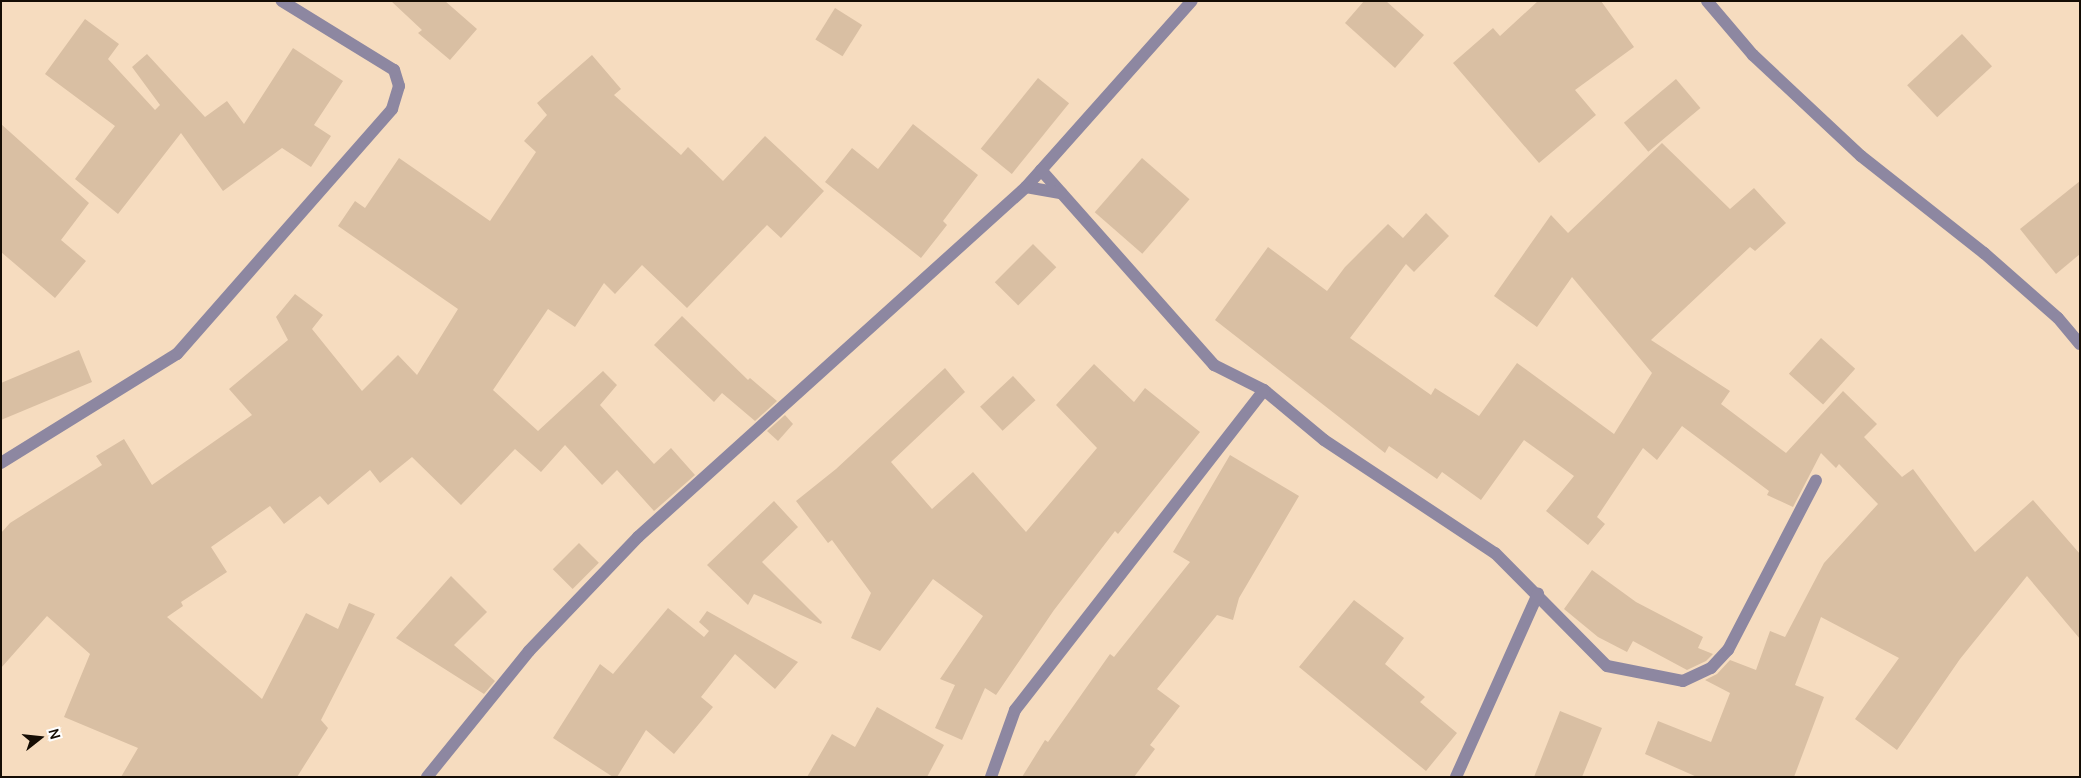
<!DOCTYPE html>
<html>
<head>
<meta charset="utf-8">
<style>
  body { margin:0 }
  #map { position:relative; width:2081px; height:778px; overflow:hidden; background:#f6dcbf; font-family:Manrope,sans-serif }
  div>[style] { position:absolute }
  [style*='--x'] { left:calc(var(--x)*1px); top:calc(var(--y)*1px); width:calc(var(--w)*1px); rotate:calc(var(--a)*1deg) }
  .building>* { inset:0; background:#d9bfa3; transform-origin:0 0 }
  .minor>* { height:12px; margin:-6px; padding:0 6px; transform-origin:6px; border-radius:6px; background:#8d87a1 }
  span { translate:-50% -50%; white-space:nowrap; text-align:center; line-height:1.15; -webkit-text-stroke:5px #fff; paint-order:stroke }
  .frame { position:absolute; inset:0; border:2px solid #150d04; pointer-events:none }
  .north { position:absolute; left:15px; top:713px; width:50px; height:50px; -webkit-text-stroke:4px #fff; paint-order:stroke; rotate:74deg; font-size:14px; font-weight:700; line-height:20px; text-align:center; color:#150d04 }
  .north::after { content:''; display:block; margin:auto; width:18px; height:22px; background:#150d04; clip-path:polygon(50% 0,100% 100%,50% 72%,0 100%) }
</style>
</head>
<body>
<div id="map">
  <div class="building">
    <i style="clip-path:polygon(391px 1px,445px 1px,477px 29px,450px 60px,418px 33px,422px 30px)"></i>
    <i style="clip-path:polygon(1364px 1px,1386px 1px,1424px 35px,1395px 68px,1345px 23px)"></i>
    <i style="clip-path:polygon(1538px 1px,1601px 1px,1634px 47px,1575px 90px,1596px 115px,1539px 163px,1453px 63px,1493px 28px,1500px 36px)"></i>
    <i style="left:835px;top:8px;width:32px;height:37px;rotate:32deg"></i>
    <i style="clip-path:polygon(85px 19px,119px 44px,108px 59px,155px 110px,160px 105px,132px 67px,147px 54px,205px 117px,227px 101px,244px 124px,293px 48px,343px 81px,314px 125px,331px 136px,311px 167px,282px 148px,223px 191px,181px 133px,118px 214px,75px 179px,115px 126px,45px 74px)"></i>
    <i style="left:1962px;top:34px;width:44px;height:75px;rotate:47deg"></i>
    <i style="clip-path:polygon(592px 55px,621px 89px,614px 95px,681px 155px,688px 147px,723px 181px,765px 136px,824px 191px,781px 238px,767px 225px,687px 308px,642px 265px,615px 294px,604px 283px,575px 327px,548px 309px,493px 390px,538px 431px,603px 371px,617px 385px,600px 405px,654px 464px,671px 448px,695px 475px,654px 511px,617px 470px,602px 485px,565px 445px,541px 472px,515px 449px,461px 505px,412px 457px,380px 483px,370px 470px,328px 505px,320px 496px,284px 524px,270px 506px,211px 547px,227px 572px,181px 602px,183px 606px,167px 617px,262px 699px,306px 613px,338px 629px,349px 603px,375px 614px,321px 720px,328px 728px,297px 777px,121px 777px,138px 748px,64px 717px,90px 654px,47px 616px,1px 668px,1px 533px,10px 523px,102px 465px,96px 456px,124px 439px,152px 485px,252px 415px,229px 389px,288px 340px,276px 317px,295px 294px,323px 315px,312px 329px,362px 391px,398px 355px,417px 375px,458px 309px,338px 226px,355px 201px,365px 208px,399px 158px,490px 221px,536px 152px,524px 141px,547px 115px,537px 103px)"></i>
    <i style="left:1038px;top:78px;width:40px;height:91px;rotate:39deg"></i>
    <i style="left:1676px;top:79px;width:38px;height:68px;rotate:50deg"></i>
    <i style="clip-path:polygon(1px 124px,89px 203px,61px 240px,86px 261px,55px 298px,1px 252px)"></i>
    <i style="clip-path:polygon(913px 124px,978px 175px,943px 221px,947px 225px,921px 258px,825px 182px,852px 148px,878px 169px)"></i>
    <i style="clip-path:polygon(1662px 143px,1730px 209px,1754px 188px,1786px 223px,1755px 251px,1750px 247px,1651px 340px,1730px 391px,1721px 404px,1786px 453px,1843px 391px,1877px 424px,1864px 437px,1902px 477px,1913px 469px,1975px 552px,2033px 500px,2080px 554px,2080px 639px,2027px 576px,1960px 659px,1897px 750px,1855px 719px,1899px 658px,1821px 617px,1795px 685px,1824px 697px,1794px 777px,1697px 777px,1645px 754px,1658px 721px,1711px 742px,1730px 693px,1705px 680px,1717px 674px,1730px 660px,1756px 670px,1770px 631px,1785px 637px,1824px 563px,1878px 504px,1839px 464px,1836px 468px,1821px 453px,1793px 507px,1767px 495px,1769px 491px,1682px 426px,1657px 460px,1643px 448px,1597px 517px,1605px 524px,1588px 545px,1546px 511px,1574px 476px,1524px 440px,1481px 500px,1442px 472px,1437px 479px,1389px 446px,1385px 453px,1215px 320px,1268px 247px,1327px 291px,1345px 267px,1388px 224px,1403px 238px,1426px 213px,1449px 236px,1414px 272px,1406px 264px,1350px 338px,1431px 395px,1435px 388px,1479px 416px,1517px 363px,1614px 434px,1652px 373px,1572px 277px,1537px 327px,1494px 296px,1551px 215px,1568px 233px)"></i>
    <i style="left:1142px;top:158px;width:63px;height:72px;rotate:41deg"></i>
    <i style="clip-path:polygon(2080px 181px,2080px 254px,2056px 274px,2020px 229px)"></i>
    <i style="left:1033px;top:244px;width:33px;height:54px;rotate:45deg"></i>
    <i style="clip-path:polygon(682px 316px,748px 380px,750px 378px,777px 401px,755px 421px,722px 393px,714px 402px,654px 345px)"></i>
    <i style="left:1821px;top:338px;width:46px;height:48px;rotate:42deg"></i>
    <i style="clip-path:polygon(79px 350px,92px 382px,1px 420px,1px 383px)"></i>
    <i style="clip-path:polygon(1094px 364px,1134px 402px,1145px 388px,1200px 432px,1118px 534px,1115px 531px,1054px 610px,996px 695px,985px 688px,962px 740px,935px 728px,955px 685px,940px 679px,983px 616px,933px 579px,880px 651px,851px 638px,871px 593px,832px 540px,828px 543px,796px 501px,836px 469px,945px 368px,965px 392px,891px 462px,932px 509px,973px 472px,1026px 532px,1097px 448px,1056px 405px)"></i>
    <i style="left:1013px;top:376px;width:33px;height:45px;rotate:47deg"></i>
    <i style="clip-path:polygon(785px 415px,793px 424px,778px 441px,767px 431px)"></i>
    <i style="clip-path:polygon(1230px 455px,1299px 496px,1239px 598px,1233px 620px,1217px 615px,1157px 689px,1180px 706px,1150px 745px,1155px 749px,1134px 777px,1022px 777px,1045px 740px,1048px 742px,1110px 654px,1114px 657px,1190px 562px,1173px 552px)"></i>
    <i style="clip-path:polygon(774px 501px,798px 527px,762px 562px,822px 622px,821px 624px,754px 594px,748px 605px,707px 565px)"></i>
    <i style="left:579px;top:543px;width:28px;height:37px;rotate:45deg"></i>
    <i style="clip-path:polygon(1592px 570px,1636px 602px,1703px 637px,1698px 648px,1713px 654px,1706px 661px,1687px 670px,1633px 641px,1627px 652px,1598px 637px,1564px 609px)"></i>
    <i style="clip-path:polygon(451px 576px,487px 612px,454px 645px,495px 681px,484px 694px,396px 638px)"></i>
    <i style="clip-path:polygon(1354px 600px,1404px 638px,1385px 664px,1425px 697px,1420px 702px,1457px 733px,1426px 771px,1299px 667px)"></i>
    <i style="clip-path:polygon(668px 608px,704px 637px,709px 631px,699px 622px,707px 611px,798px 662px,775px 689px,735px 654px,701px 697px,713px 707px,674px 754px,646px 730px,617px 777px,613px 777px,553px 738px,600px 664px,613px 674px)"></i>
    <i style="clip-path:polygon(877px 707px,944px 745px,927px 777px,807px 777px,832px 734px,855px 747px)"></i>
    <i style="clip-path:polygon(1560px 711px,1602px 728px,1582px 777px,1534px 777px)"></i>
  </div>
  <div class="minor">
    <i style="--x:1707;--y:1;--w:71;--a:49.6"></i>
    <i style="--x:1753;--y:55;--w:148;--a:43.1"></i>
    <i style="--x:1861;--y:156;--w:157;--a:38.3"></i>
    <i style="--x:1984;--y:253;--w:98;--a:41.3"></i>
    <i style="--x:2058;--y:318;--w:34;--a:50"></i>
    <i style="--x:1041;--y:170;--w:261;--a:48.4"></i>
    <i style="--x:1214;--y:365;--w:56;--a:26.6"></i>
    <i style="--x:1264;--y:390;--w:78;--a:39.8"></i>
    <i style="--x:1324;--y:440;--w:205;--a:33.5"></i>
    <i style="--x:1495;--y:553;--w:159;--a:45.3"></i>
    <i style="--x:1607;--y:666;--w:77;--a:11.2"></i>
    <i style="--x:1683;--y:681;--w:31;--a:-25"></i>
    <i style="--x:1711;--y:668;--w:25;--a:-47"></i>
    <i style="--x:1728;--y:650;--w:191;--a:-62.6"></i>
    <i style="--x:1026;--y:187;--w:36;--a:10"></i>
    <i style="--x:1;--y:463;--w:207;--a:-31.8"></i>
    <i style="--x:177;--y:354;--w:326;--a:-48.7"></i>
    <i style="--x:392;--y:109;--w:24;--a:-73"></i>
    <i style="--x:399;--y:86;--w:17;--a:-107"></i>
    <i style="--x:394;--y:70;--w:132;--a:-148.4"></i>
    <i style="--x:427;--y:777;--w:162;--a:-51"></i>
    <i style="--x:529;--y:651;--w:158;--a:-46.3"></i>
    <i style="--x:638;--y:537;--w:523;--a:-42.05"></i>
    <i style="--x:1026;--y:187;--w:249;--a:-48.3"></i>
    <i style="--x:991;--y:777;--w:71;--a:-70.3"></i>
    <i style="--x:1015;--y:710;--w:405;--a:-52.1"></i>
    <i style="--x:1456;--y:777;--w:201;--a:-65.9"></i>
  </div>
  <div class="frame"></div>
  <div class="north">N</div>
</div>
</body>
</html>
